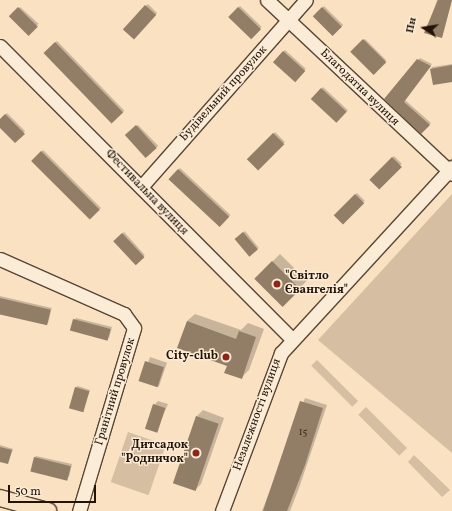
<!DOCTYPE html>
<html>
<head>
<meta charset="utf-8">
<style>
  body { margin:0 }
  #map { position:relative; width:452px; height:511px; overflow:hidden; background:#f9e1c1; font-family:Vollkorn,serif }
  div>[style] { position:absolute }
  [style*='--x'] { left:calc(var(--x)*1px); top:calc(var(--y)*1px); width:calc(var(--w)*1px); rotate:calc(var(--a)*1deg) }
  .green>* { inset:0; background:#d5bea1; transform-origin:0 0 }
  .shadow>* { inset:0; background:#0003; transform-origin:0 0 }
  .building>* { inset:0; background:#927e67; transform-origin:0 0 }
  .roads { filter:drop-shadow(1px 0 #584635) drop-shadow(-1px 0 #584635) drop-shadow(0 1px #584635) drop-shadow(0 -1px #584635) }
  .minor>* { height:13px; margin:-6.5px; padding:0 6.5px; transform-origin:6.5px; border-radius:6.5px; background:#fbecd7 }
  .major>* { height:16px; margin:-8px; padding:0 8px; transform-origin:8px; border-radius:8px; background:#f9e1c1 }
  .dots>* { width:11px; height:11px; translate:-50% -50%; box-sizing:border-box; border:2px solid #fbecd7; border-radius:50% }
  span { translate:-50% -50%; white-space:nowrap; text-align:center; line-height:1.15; -webkit-text-stroke:3px #fbecd7; paint-order:stroke }
  .number-label { font-size:10px; color:#3f2e1e }
  .number-label span { -webkit-text-stroke-width:0 }
  .street-label { font-size:12px; color:#231306 }
  .poi-label { font-size:12px; color:#231306; font-weight:700 }
  .left { translate:0 -50%; text-align:left }
  .right { translate:-100% -50%; text-align:right }
  .north { position:absolute; left:404px; top:8px; width:40px; height:40px; -webkit-text-stroke:3px #fbecd7; paint-order:stroke; rotate:282deg; font-size:11px; font-weight:700; line-height:16px; text-align:center; color:#231306 }
  .north::after { content:''; display:block; margin:auto; width:14px; height:18px; background:#231306; clip-path:polygon(50% 0,100% 100%,50% 72%,0 100%) }
  .scale { position:absolute; left:8px; top:485px; width:88px; height:18px; box-sizing:border-box; border:2px solid #231306; border-top:0; padding-left:5px; font-size:12px; line-height:14px; white-space:nowrap; color:#231306; -webkit-text-stroke:3px #fbecd7; paint-order:stroke }
</style>
</head>
<body>
<div id="map">
  <div class="green">
    <i style="clip-path:polygon(452px 194px,452px 453px,318px 340px)"></i>
    <i style="left:317px;top:360px;width:58px;height:8px;rotate:45deg"></i>
    <i style="left:366px;top:407px;width:58px;height:11px;rotate:45deg"></i>
    <i style="left:128px;top:432px;width:40px;height:53px;rotate:19deg"></i>
    <i style="clip-path:polygon(414px 455px,450px 490px,442px 497px,408px 462px)"></i>
  </div>
  <div class="shadow">
    <i style="clip-path:polygon(437px 0,452px 0,442px 37px,426px 32px)"></i>
    <i style="left:148px;top:4px;width:13px;height:35px;rotate:45deg"></i>
    <i style="left:240px;top:6px;width:30px;height:16px;rotate:44deg"></i>
    <i style="left:324px;top:6px;width:27px;height:15px;rotate:45deg"></i>
    <i style="left:20px;top:7px;width:25px;height:14px;rotate:42deg"></i>
    <i style="left:365px;top:39px;width:30px;height:18px;rotate:45deg"></i>
    <i style="left:57px;top:41px;width:97px;height:17px;rotate:46deg"></i>
    <i style="left:285px;top:50px;width:28px;height:16px;rotate:42deg"></i>
    <i style="clip-path:polygon(420px 58px,432px 64px,405px 100px,431px 123px,421px 133px,385px 99px)"></i>
    <i style="clip-path:polygon(452px 64px,452px 81px,431px 69px,432px 67px)"></i>
    <i style="left:323px;top:87px;width:34px;height:16px;rotate:43deg"></i>
    <i style="clip-path:polygon(7px 113px,25px 131px,15px 141px,0 126px,0 120px)"></i>
    <i style="left:138px;top:125px;width:29px;height:16px;rotate:46deg"></i>
    <i style="left:275px;top:132px;width:14px;height:37px;rotate:45deg"></i>
    <i style="left:43px;top:150px;width:82px;height:15px;rotate:45deg"></i>
    <i style="left:394px;top:156px;width:11px;height:33px;rotate:45deg"></i>
    <i style="left:180px;top:168px;width:69px;height:15px;rotate:43deg"></i>
    <i style="left:357px;top:193px;width:11px;height:32px;rotate:45deg"></i>
    <i style="left:245px;top:231px;width:22px;height:11px;rotate:51deg"></i>
    <i style="left:124px;top:232px;width:31px;height:13px;rotate:48deg"></i>
    <i style="left:280px;top:254px;width:38px;height:35px;rotate:45deg"></i>
    <i style="left:0;top:296px;width:53px;height:16px;rotate:13deg"></i>
    <i style="clip-path:polygon(195px 314px,241px 330px,248px 323px,264px 329px,249px 370px,241px 378px,187px 321px)"></i>
    <i style="clip-path:polygon(76px 318px,112px 327px,109px 338px,74px 320px)"></i>
    <i style="left:150px;top:357px;width:18px;height:25px;rotate:19deg"></i>
    <i style="clip-path:polygon(78px 386px,90px 390px,82px 411px,76px 387px)"></i>
    <i style="clip-path:polygon(305px 398px,327px 405px,299px 488px,290px 511px,262px 511px)"></i>
    <i style="clip-path:polygon(158px 401px,168px 404px,156px 432px,154px 405px)"></i>
    <i style="clip-path:polygon(203px 410px,224px 418px,201px 484px,195px 490px,197px 416px)"></i>
    <i style="clip-path:polygon(0 445px,13px 449px,8px 463px,0 461px)"></i>
    <i style="clip-path:polygon(36px 456px,72px 464px,69px 477px,34px 458px)"></i>
  </div>
  <div class="building">
    <i style="clip-path:polygon(438px 0,452px 0,442px 38px,424px 33px)"></i>
    <i style="left:145px;top:5px;width:15px;height:33px;rotate:42deg"></i>
    <i style="left:18px;top:7px;width:28px;height:13px;rotate:45deg"></i>
    <i style="left:238px;top:7px;width:32px;height:14px;rotate:44deg"></i>
    <i style="left:322px;top:7px;width:28px;height:13px;rotate:45deg"></i>
    <i style="left:363px;top:39px;width:33px;height:18px;rotate:45deg"></i>
    <i style="left:55px;top:42px;width:98px;height:16px;rotate:46deg"></i>
    <i style="left:283px;top:51px;width:30px;height:15px;rotate:42deg"></i>
    <i style="clip-path:polygon(417px 59px,431px 66px,404px 102px,430px 125px,421px 134px,384px 99px)"></i>
    <i style="clip-path:polygon(452px 65px,452px 82px,433px 85px,430px 69px)"></i>
    <i style="left:321px;top:88px;width:35px;height:15px;rotate:43deg"></i>
    <i style="clip-path:polygon(5px 114px,25px 134px,15px 143px,0 128px,0 119px)"></i>
    <i style="left:136px;top:125px;width:31px;height:15px;rotate:48deg"></i>
    <i style="left:273px;top:133px;width:16px;height:37px;rotate:45deg"></i>
    <i style="left:41px;top:151px;width:83px;height:14px;rotate:45deg"></i>
    <i style="left:392px;top:157px;width:14px;height:32px;rotate:45deg"></i>
    <i style="left:178px;top:169px;width:70px;height:14px;rotate:43deg"></i>
    <i style="left:355px;top:194px;width:13px;height:30px;rotate:45deg"></i>
    <i style="left:243px;top:232px;width:23px;height:11px;rotate:50deg"></i>
    <i style="left:122px;top:233px;width:33px;height:12px;rotate:47deg"></i>
    <i style="left:272px;top:261px;width:40px;height:25px;rotate:45deg"></i>
    <i style="left:0;top:298px;width:52px;height:16px;rotate:13deg"></i>
    <i style="left:73px;top:319px;width:39px;height:12px;rotate:15deg"></i>
    <i style="clip-path:polygon(187px 321px,236px 339px,239px 331px,256px 337px,242px 379px,224px 373px,227px 366px,177px 348px)"></i>
    <i style="left:145px;top:361px;width:20px;height:21px;rotate:18deg"></i>
    <i style="left:75px;top:387px;width:15px;height:22px;rotate:16deg"></i>
    <i style="clip-path:polygon(300px 401px,323px 408px,305px 465px,287px 511px,263px 511px)"></i>
    <i style="left:153px;top:404px;width:13px;height:26px;rotate:18deg"></i>
    <i style="left:196px;top:416px;width:24px;height:71px;rotate:19deg"></i>
    <i style="clip-path:polygon(0 447px,12px 450px,8px 464px,0 462px)"></i>
    <i style="left:34px;top:457px;width:38px;height:15px;rotate:14deg"></i>
  </div>
  <div class="roads">
    <div class="minor">
      <i style="--x:267;--y:0;--w:254;--a:43.2"></i>
      <i style="--x:0;--y:46;--w:414;--a:45.1"></i>
      <i style="--x:141;--y:187;--w:249;--a:-48.6"></i>
      <i style="--x:0;--y:259;--w:136;--a:23.9"></i>
      <i style="--x:124;--y:314;--w:17;--a:54"></i>
      <i style="--x:134;--y:328;--w:191;--a:106.7"></i>
      <i style="--x:222;--y:511;--w:169;--a:-69.5"></i>
      <i style="--x:281;--y:353;--w:253;--a:-47.4"></i>
    </div>
    <div class="major">
      <i style="--x:0;--y:498;--w:50;--a:15.2"></i>
    </div>
  </div>
  <div class="dots">
    <i style="left:277px;top:284px;background:#8f2418"></i>
    <i style="left:226px;top:357px;background:#8f2418"></i>
    <i style="left:196px;top:453px;background:#8f2418"></i>
  </div>
  <div class="number-label">
    <span style="left:303px;top:433px">15</span>
  </div>
  <div class="street-label">
    <span style="left:359px;top:88px;rotate:44deg">Благодатна вулиця</span>
    <span style="left:224px;top:94px;rotate:-48deg">Будівельний провулок</span>
    <span style="left:146px;top:193px;rotate:46deg">Фестивальна вулиця</span>
    <span style="left:116px;top:392px;rotate:-73deg">Гранітний провулок</span>
    <span style="left:258px;top:415px;rotate:-70deg">Незалежності вулиця</span>
  </div>
  <div class="poi-label">
    <span class="left" style="left:285px;top:284px">"Світло<br>Євангелія"</span>
    <span class="right" style="left:218px;top:357px">City-club</span>
    <span class="right" style="left:188px;top:453px">Дитсадок<br>"Родничок"</span>
  </div>
  <div class="north">Пн</div>
  <div class="scale">50 m</div>
</div>
</body>
</html>
